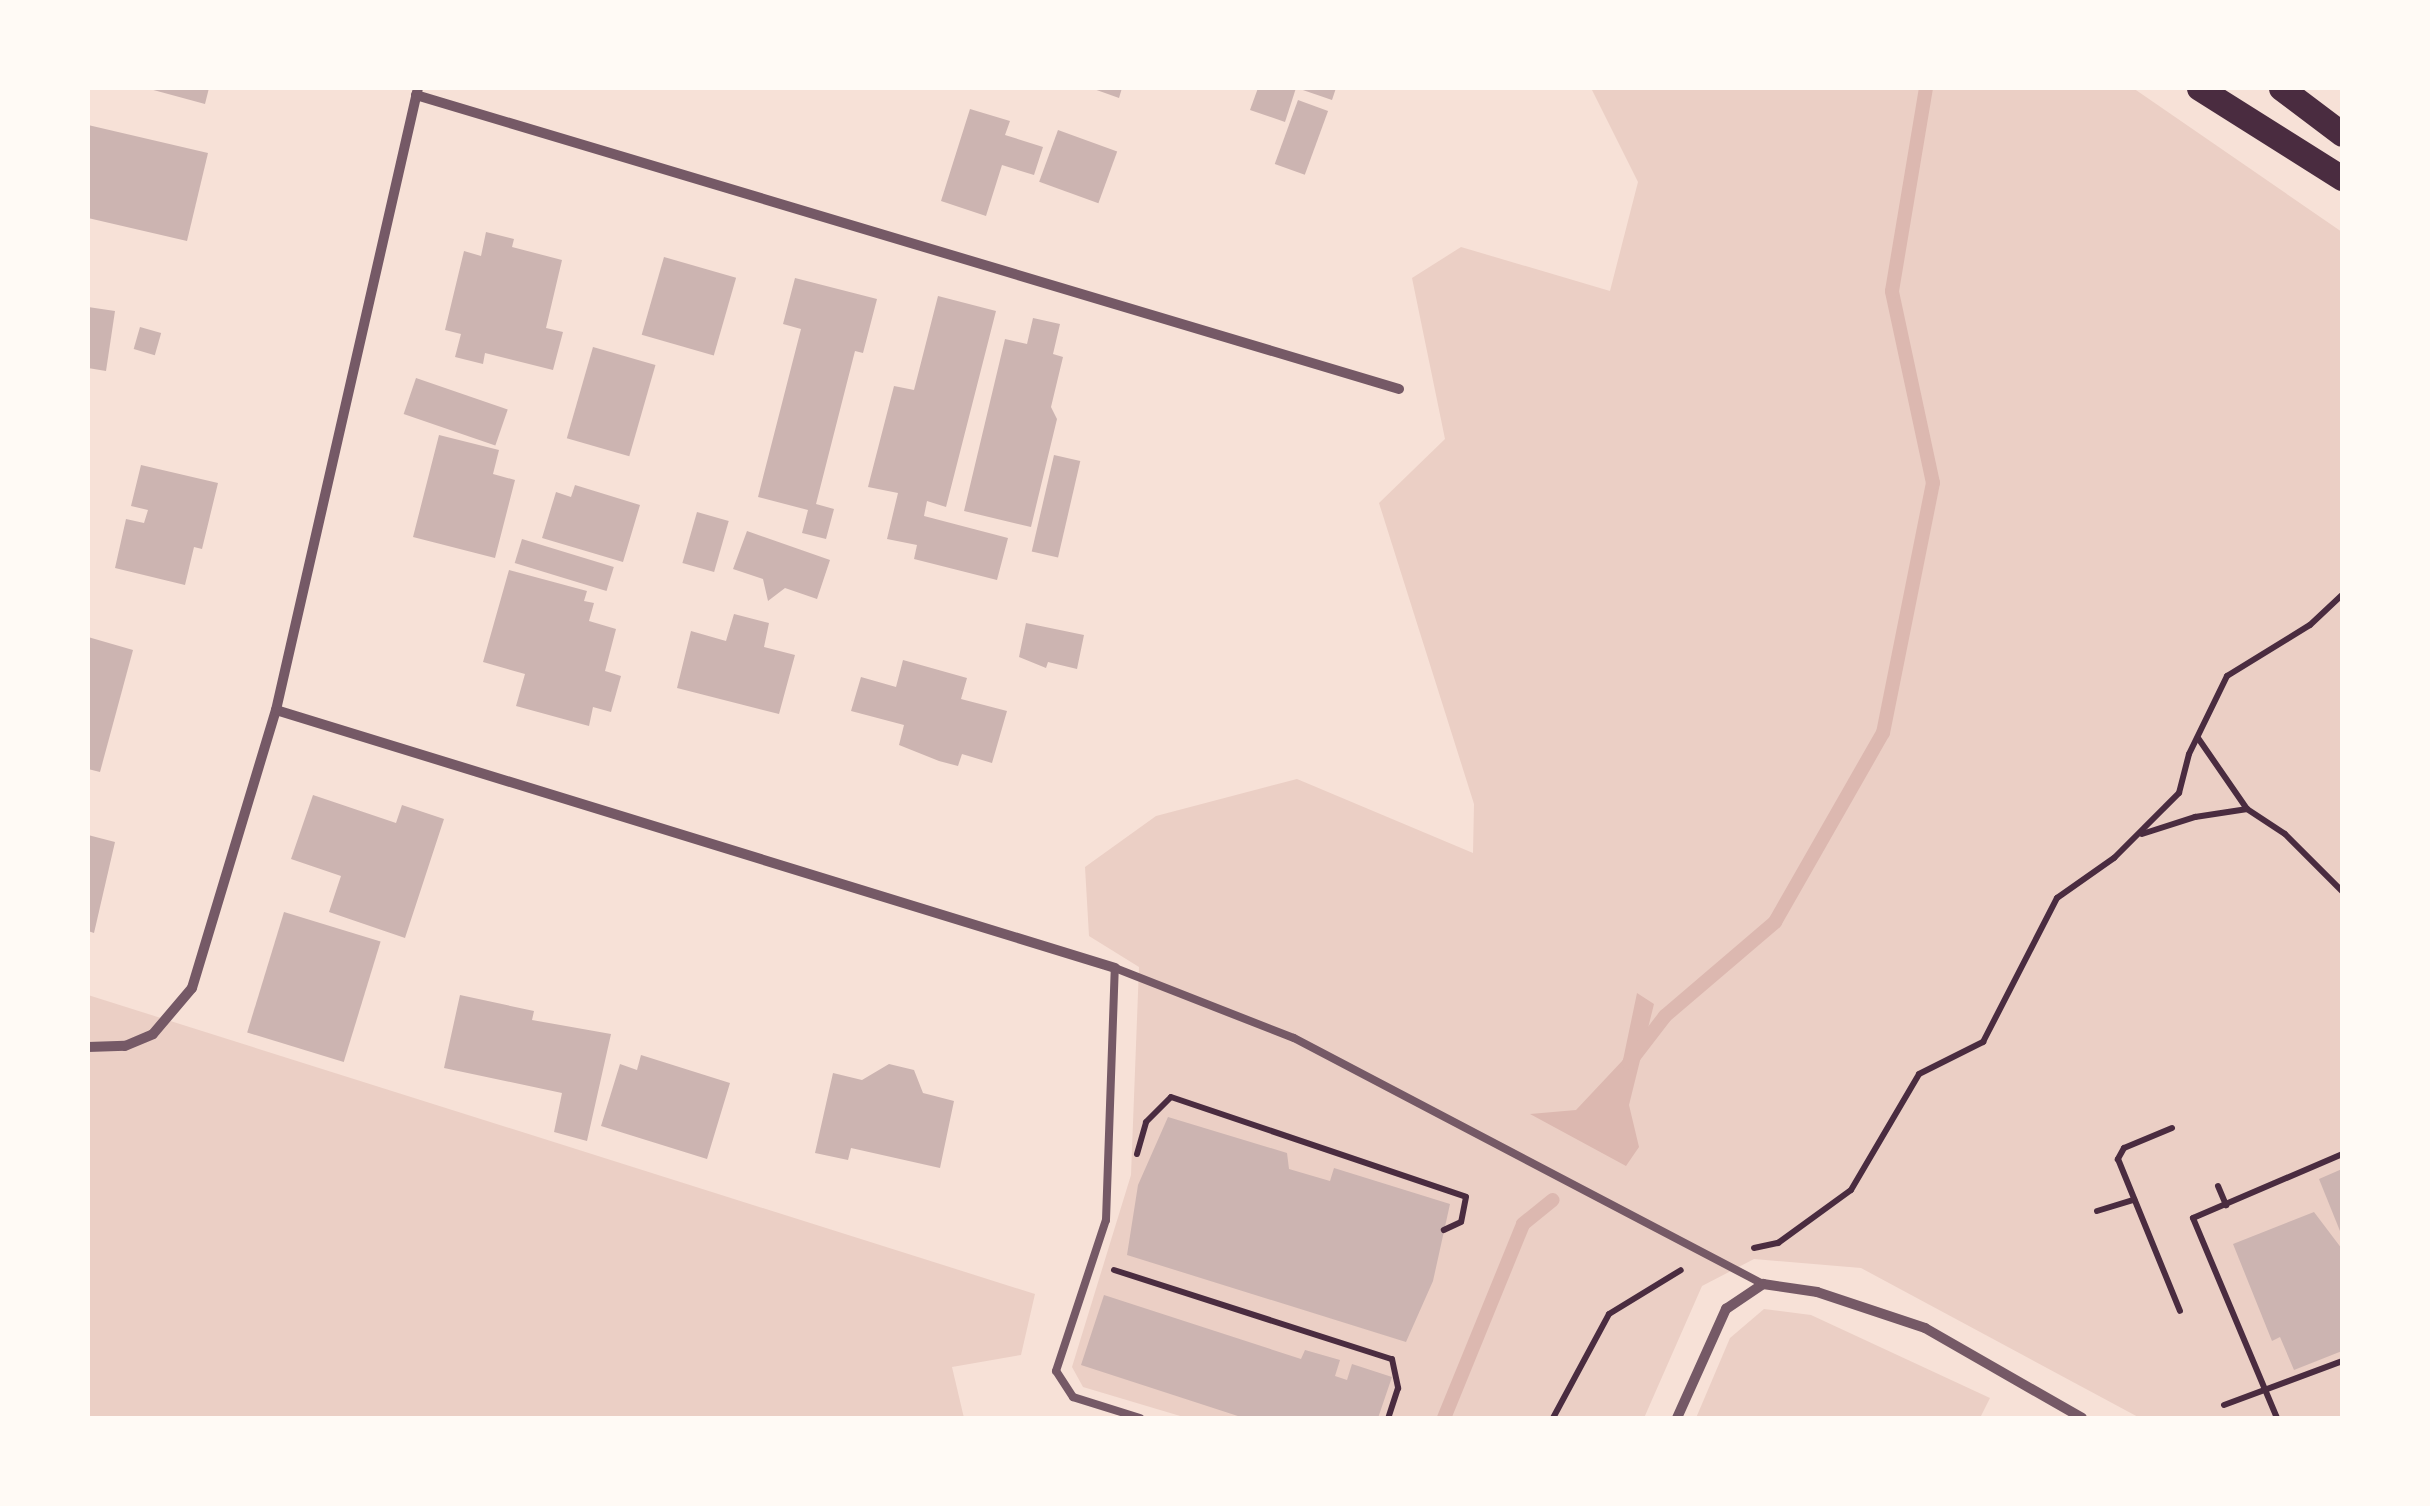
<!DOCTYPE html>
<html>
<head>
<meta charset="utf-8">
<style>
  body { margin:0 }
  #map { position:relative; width:2430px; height:1506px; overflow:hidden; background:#f7e1d7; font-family:Karla,sans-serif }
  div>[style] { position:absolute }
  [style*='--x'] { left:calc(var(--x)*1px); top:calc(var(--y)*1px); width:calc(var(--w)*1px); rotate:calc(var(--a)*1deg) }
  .green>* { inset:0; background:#ebcfc5 }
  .water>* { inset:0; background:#dcb8b0 }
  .stream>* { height:14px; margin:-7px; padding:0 7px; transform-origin:7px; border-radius:7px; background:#dcb8b0 }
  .building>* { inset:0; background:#ccb4b1; transform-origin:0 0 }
  .path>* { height:6px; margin:-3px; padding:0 3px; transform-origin:3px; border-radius:3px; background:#4a2c40 }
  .service>* { height:8px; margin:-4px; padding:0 4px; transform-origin:4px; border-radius:4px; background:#755966 }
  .minor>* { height:10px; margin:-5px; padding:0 5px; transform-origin:5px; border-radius:5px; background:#755966 }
  .primary>* { height:25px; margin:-12.5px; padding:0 12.5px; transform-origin:12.5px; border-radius:12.5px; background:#4a2c40 }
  span { translate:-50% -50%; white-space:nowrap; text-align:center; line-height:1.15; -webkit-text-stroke:8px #fffaf5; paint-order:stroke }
  .frame { position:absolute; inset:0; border:90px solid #fffaf5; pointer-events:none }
</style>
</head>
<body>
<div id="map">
  <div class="green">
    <i style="clip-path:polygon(1591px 88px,2133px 88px,2342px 232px,2342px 1418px,2140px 1418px,1861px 1268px,1754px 1259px,1702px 1286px,1644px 1418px,1187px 1418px,1083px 1387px,1072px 1367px,1131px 1175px,1139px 967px,1089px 936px,1085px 867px,1156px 816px,1297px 779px,1473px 853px,1474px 804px,1379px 503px,1445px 439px,1412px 278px,1461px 247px,1610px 291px,1638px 182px)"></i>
    <i style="clip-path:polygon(88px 995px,1035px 1294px,1021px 1355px,952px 1367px,964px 1418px,88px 1418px)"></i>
    <i style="clip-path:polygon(1764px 1309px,1811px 1315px,1990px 1398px,1980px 1418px,1696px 1418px,1730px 1338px)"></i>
  </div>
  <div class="water">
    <i style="clip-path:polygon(1637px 993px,1654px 1004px,1629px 1105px,1639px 1147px,1626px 1166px,1530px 1114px,1576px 1110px,1623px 1060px)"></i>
  </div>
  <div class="stream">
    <i style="--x:1629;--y:1063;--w:59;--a:-52.5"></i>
    <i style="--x:1665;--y:1016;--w:145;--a:-40.5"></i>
    <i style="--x:1775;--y:922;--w:218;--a:-60.3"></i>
    <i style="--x:1883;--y:733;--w:255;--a:-78.7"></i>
    <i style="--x:1933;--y:483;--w:196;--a:-102.1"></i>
    <i style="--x:1892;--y:291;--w:206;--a:-80.5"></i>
    <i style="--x:1444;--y:1418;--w:209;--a:-67.8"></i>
    <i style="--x:1523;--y:1224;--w:38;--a:-39"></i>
  </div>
  <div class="building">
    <i style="clip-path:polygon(146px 88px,209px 88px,205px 104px)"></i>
    <i style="clip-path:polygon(1091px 88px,1122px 88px,1119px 98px)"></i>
    <i style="clip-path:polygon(1258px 88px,1296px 88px,1285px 122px,1250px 110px)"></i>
    <i style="clip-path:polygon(1297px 88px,1336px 88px,1332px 100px)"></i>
    <i style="left:1298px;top:100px;width:32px;height:68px;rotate:20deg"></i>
    <i style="clip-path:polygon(970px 109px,1010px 121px,1005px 135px,1043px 147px,1034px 175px,1002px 165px,986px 216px,941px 201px)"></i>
    <i style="clip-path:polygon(88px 125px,208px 153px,187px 241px,88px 218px)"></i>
    <i style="left:1058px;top:130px;width:63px;height:55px;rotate:20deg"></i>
    <i style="clip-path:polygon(486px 232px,514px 239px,512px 247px,562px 260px,546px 328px,563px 332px,553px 370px,485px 353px,483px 364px,455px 357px,461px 334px,445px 330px,464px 251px,481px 256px)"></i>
    <i style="left:664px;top:257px;width:75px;height:81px;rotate:16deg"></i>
    <i style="clip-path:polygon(795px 278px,877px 299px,863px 353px,855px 351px,816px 504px,834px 509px,826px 539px,802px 533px,808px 510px,758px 497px,801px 329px,783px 324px)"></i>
    <i style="clip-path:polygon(938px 296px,996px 311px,946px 507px,927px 501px,924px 516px,1008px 538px,997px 580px,914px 559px,917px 545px,887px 539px,898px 493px,868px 487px,894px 386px,914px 390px)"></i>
    <i style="clip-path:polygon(88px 307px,115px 311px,106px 371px,88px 368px)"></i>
    <i style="clip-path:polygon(1033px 318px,1060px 324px,1053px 354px,1063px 357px,1051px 407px,1057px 419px,1031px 527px,964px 511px,1005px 339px,1027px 344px)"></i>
    <i style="left:140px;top:327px;width:22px;height:23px;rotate:16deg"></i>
    <i style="left:593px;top:347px;width:65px;height:95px;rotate:16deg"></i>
    <i style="left:416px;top:378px;width:97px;height:38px;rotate:19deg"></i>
    <i style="clip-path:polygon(439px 435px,499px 450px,493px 474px,515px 480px,495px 558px,413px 537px)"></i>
    <i style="left:1054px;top:455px;width:27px;height:99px;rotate:13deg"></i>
    <i style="clip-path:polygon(141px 465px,218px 483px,202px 549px,194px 547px,185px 585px,115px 568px,126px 519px,144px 523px,148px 510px,131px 506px)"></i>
    <i style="clip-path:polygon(575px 485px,640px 505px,623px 562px,542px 538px,556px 492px,571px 497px)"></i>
    <i style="left:697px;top:512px;width:33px;height:53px;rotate:16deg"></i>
    <i style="clip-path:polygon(747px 531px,830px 560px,817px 599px,785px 588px,768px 601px,763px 579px,733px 569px)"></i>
    <i style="left:522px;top:539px;width:96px;height:25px;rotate:17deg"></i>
    <i style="clip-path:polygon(509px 570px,587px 591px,584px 601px,594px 603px,589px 621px,616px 629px,605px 671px,621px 676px,611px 712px,593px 707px,589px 726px,516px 706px,525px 674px,483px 662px)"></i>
    <i style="clip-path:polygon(734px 614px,769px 623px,764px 647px,795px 655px,779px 714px,677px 688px,691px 631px,726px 641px)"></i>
    <i style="clip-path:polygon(1026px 623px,1084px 635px,1077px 669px,1048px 662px,1046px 668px,1019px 657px)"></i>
    <i style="clip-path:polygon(88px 637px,133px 650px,100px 772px,88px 769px)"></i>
    <i style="clip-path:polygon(903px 660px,967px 678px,961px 699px,1007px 711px,992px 763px,962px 754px,958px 766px,939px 761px,899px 745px,904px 725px,851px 711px,861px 677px,896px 687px)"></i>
    <i style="clip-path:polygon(313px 795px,396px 823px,402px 805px,444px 819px,405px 938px,329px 912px,341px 876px,291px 859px)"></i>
    <i style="clip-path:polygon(88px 835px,115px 842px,94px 933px,88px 931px)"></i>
    <i style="left:284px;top:912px;width:101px;height:126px;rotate:17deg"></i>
    <i style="clip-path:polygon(460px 995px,534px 1011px,532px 1020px,611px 1034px,587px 1141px,554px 1132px,562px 1093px,444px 1068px)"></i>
    <i style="clip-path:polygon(641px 1055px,730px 1083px,707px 1159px,601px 1126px,620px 1064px,637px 1070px)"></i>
    <i style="clip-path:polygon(889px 1064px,914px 1070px,923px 1093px,954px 1101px,940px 1168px,851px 1148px,848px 1160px,815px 1153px,833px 1073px,862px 1080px)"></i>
    <i style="clip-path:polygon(1168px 1117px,1287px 1153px,1289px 1169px,1330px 1181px,1334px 1168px,1450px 1204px,1433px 1281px,1406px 1342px,1127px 1255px,1138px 1185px)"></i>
    <i style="clip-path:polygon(2342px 1169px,2342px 1236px,2319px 1179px)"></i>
    <i style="clip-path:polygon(2314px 1212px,2342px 1249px,2342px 1351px,2294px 1370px,2280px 1337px,2272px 1341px,2233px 1244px)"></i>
    <i style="clip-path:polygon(1104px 1295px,1301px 1359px,1305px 1350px,1340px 1360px,1335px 1376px,1347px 1380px,1352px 1364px,1392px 1377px,1378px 1418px,1244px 1418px,1081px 1365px)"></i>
  </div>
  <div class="path">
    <i style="--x:2198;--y:738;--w:86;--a:55.4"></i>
    <i style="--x:2247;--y:809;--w:45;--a:33.3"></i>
    <i style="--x:2285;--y:834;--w:81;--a:45"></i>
    <i style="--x:2142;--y:834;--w:56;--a:-17.8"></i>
    <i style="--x:2195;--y:817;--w:53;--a:-8.7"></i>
    <i style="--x:2172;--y:1128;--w:52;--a:157.4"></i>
    <i style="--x:2124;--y:1148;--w:13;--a:119"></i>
    <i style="--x:2118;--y:1159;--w:164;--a:67.8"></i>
    <i style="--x:1137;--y:1154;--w:33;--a:-74"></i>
    <i style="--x:1146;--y:1122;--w:35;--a:-45"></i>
    <i style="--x:1171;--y:1097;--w:311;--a:18.7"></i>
    <i style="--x:1466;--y:1197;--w:25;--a:101"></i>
    <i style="--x:1461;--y:1222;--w:19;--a:155"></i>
    <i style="--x:2218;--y:1186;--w:21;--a:67"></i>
    <i style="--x:2097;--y:1211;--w:39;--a:-17"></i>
    <i style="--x:1754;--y:1248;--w:25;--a:-12"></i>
    <i style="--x:1778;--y:1243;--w:90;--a:-36"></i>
    <i style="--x:1851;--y:1190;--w:134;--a:-59.6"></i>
    <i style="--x:1919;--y:1074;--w:72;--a:-26.6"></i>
    <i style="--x:1983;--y:1042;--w:162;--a:-62.8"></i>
    <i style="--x:2057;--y:898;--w:70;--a:-35.1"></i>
    <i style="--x:2114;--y:858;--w:92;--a:-45"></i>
    <i style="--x:2179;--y:793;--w:40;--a:-75.6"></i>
    <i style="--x:2189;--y:754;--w:87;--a:-64"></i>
    <i style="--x:2227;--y:676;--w:97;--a:-31.6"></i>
    <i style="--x:2310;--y:625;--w:44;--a:-43.2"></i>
    <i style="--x:1114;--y:1270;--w:292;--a:17.8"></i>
    <i style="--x:1392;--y:1359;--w:30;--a:78"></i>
    <i style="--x:1398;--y:1388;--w:32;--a:108"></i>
    <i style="--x:2224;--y:1405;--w:126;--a:-20.4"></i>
    <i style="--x:1553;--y:1418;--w:118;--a:-61.7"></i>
    <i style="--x:1609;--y:1314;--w:84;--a:-31.4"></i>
    <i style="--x:2277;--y:1418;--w:217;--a:-112.8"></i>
    <i style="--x:2193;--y:1218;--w:162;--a:-23.2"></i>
  </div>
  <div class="service">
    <i style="--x:1140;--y:1418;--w:70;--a:-162.6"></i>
    <i style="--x:1073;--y:1397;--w:31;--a:-123"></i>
    <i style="--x:1056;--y:1371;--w:159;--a:-71.7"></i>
    <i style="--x:1106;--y:1220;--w:252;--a:-88"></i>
    <i style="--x:1115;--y:968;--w:192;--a:21.4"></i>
    <i style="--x:1294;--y:1038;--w:530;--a:27.68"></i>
  </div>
  <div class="minor">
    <i style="--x:416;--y:95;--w:1026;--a:16.65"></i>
    <i style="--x:276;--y:710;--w:878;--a:17.09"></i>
    <i style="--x:88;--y:1047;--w:37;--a:-2"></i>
    <i style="--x:125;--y:1046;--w:30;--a:-23"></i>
    <i style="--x:153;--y:1034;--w:60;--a:-49.7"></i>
    <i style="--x:192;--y:988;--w:290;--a:-73.2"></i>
    <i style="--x:276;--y:710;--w:638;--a:-77.14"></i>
    <i style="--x:1677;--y:1418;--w:120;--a:-65.8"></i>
    <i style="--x:1726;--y:1309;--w:45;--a:-34"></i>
    <i style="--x:1763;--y:1284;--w:55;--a:8.4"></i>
    <i style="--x:1817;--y:1292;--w:114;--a:18.4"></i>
    <i style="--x:1925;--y:1328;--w:181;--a:29.8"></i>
  </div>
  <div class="primary">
    <i style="--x:2199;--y:88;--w:169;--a:32.2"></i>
    <i style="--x:2281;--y:88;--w:76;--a:37"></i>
  </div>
  <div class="frame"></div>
</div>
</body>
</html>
